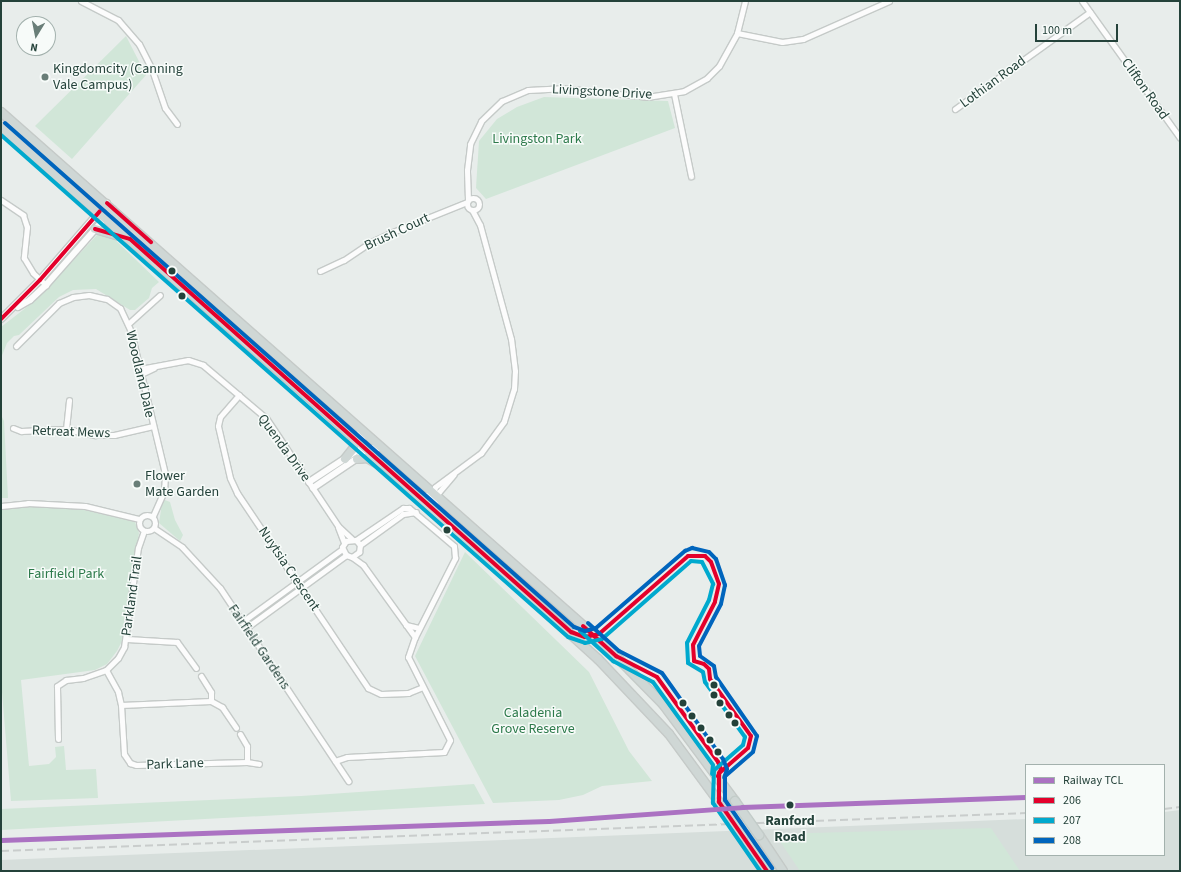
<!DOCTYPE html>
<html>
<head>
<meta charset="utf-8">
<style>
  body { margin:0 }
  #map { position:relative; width:1181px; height:872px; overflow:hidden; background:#e8edeb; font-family:"Source Sans 3",sans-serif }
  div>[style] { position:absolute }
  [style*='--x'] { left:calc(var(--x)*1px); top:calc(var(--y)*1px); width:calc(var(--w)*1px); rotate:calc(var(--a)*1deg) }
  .built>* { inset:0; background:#d6dedb }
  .green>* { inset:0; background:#d1e6d8 }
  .roads { filter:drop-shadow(1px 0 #c5cac8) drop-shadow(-1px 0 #c5cac8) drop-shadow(0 1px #c5cac8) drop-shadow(0 -1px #c5cac8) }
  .minor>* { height:5px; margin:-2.5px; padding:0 2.5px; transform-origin:2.5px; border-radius:2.5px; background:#fcfcfc }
  .minor>.ring { margin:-2.5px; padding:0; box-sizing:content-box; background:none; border:5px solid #fcfcfc; border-radius:50% }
  .tertiary>* { height:6px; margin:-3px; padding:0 3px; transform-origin:3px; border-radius:3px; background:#fcfcfc }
  .primary>* { height:8px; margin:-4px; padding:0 4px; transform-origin:4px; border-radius:4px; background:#cfd7d5 }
  .rail>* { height:1.5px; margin-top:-0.75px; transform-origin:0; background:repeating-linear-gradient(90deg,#c9cdcc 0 8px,transparent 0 12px) }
  .bridges { filter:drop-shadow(1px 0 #c3ccc9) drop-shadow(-1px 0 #c3ccc9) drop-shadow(0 1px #c3ccc9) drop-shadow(0 -1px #c3ccc9) }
  .primary-bridge>* { height:8px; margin:-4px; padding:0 4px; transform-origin:4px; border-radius:4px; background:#cfd7d5 }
  .bus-1>* { height:4px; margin:-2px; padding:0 2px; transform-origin:2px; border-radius:2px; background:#e4002b }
  .bus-2>* { height:4px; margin:-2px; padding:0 2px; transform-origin:2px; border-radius:2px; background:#00a9ce }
  .bus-3>* { height:4px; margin:-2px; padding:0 2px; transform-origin:2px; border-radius:2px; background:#0065bd }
  .rail-1>* { height:5px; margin:-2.5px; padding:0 2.5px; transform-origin:2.5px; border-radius:2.5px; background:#ab72c2 }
  .dots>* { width:11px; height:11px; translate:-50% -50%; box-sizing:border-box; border:2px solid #f7fbf9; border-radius:50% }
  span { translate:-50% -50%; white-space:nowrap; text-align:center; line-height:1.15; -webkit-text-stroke:3px #f7fbf9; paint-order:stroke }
  .poi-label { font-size:14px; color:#24423a }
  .left { translate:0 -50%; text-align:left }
  .street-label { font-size:14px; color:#24423a }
  .park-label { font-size:14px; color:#2d7a4b }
  .stop-label { font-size:14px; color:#24423a; font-weight:700 }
  .frame { position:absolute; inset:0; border:2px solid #24423a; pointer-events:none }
  .legend { position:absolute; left:1025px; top:764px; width:140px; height:92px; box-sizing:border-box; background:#f7fbf9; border:1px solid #a3b1ad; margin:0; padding:5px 7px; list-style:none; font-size:12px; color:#24423a }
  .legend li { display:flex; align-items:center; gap:8px; height:20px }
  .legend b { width:20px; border:1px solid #a3b1ad }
  .north { position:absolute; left:16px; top:16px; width:40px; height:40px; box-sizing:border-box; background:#f7fbf9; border:1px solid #a3b1ad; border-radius:50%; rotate:190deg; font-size:11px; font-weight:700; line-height:16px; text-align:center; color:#24423a }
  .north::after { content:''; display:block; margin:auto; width:14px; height:18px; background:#697e78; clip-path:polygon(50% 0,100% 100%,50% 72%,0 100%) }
  .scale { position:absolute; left:1035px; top:24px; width:83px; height:18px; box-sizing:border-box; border:2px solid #24423a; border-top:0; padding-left:5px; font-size:12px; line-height:14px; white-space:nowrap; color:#24423a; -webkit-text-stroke:3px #f7fbf9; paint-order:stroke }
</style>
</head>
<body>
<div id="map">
  <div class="built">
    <i style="clip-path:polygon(1180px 810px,1180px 871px,1px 871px,1px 860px,1026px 819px,1026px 855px,1164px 855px,1164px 812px)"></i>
  </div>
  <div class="green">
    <i style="clip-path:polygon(126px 36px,146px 75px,72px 159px,35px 126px)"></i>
    <i style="clip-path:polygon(544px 97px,668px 101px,675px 128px,486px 199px,476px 188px,479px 141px,497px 119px,517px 107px)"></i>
    <i style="clip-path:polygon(98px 234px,109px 234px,159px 282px,152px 288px,149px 298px,135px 310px,130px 310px,96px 289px,73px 290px,59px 297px,19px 335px,14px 336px,7px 343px,1px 358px,1px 327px,36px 300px)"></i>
    <i style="clip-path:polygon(1px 415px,4px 421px,8px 498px,1px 498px)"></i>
    <i style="clip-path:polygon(165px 500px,170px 502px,175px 520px,183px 535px,180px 541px,159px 523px,162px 503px)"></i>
    <i style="clip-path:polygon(1px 507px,50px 507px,84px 510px,135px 522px,139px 533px,124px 637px,117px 651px,107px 664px,95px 670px,21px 680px,29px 766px,49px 764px,56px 757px,55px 747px,64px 746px,66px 770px,96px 769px,98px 798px,11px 801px,1px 680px)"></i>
    <i style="clip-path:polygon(465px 552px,589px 672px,629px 751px,652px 781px,602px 786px,583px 795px,559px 800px,493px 803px,415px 656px)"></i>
    <i style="clip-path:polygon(474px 784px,485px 804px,1px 830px,1px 809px,301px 796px)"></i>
    <i style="clip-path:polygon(991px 828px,1020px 871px,800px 871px,775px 834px)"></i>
  </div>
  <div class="roads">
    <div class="minor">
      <i style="--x:81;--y:1;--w:42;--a:27.2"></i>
      <i style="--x:118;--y:20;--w:32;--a:49"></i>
      <i style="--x:139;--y:44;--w:29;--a:63"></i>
      <i style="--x:152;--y:70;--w:40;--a:71.1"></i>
      <i style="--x:165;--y:108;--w:20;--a:53"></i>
      <i style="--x:1082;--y:1;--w:168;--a:54.4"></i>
      <i style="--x:737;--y:33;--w:46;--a:11.3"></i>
      <i style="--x:782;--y:42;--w:21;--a:-8"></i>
      <i style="--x:803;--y:39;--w:94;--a:-23.8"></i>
      <i style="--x:674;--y:94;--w:84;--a:78.3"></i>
      <i style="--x:955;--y:109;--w:166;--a:-35.7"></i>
      <i class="ring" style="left:467px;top:198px;width:7px;height:7px"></i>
      <i style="--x:1;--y:200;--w:27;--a:34"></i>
      <i style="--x:23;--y:215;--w:13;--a:72"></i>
      <i style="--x:27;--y:227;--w:31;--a:96"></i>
      <i style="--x:24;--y:258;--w:17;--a:59"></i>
      <i style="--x:33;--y:273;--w:18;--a:43"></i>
      <i style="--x:468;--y:200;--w:30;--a:-92"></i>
      <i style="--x:467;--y:170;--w:26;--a:-83"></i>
      <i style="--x:470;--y:144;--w:25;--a:-64"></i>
      <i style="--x:481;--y:121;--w:29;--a:-44"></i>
      <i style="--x:502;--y:101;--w:28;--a:-23"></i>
      <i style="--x:528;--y:90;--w:34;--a:-3"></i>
      <i style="--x:562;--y:88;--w:85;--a:6"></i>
      <i style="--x:647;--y:97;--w:37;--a:-9"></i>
      <i style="--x:684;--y:91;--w:26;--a:-29"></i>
      <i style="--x:707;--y:78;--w:17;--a:-45"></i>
      <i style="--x:719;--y:66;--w:38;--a:-61"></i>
      <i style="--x:737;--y:33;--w:33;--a:-76"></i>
      <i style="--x:320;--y:271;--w:26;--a:-25"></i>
      <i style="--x:344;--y:260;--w:30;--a:-34"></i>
      <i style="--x:369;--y:243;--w:23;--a:-25"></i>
      <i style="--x:390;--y:233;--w:83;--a:-21.9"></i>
      <i style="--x:128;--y:324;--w:43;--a:-42.2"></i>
      <i style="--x:16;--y:346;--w:61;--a:-45"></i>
      <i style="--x:59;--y:303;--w:15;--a:-23"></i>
      <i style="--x:73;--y:297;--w:16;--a:-7"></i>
      <i style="--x:89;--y:295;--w:18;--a:13"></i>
      <i style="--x:107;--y:299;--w:16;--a:35"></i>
      <i style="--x:120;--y:308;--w:26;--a:65"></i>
      <i style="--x:131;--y:332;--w:146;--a:76.5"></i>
      <i style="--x:165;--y:474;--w:17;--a:93"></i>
      <i style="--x:164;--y:491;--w:27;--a:114"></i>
      <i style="--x:140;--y:369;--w:49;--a:-10.6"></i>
      <i style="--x:188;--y:360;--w:16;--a:18"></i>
      <i style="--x:203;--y:365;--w:82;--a:40.1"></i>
      <i style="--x:266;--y:418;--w:130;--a:56.3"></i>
      <i style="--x:338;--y:526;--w:19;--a:43"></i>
      <i style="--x:141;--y:374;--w:14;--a:-25"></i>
      <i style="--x:239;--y:395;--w:29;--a:131"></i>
      <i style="--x:220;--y:417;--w:9;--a:103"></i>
      <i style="--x:218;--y:426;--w:53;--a:77"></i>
      <i style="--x:230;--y:478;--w:17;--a:65"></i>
      <i style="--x:237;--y:493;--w:235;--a:56.1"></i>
      <i style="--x:368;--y:688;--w:14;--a:25"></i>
      <i style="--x:381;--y:694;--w:27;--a:-2"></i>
      <i style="--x:408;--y:693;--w:16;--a:-22"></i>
      <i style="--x:13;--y:428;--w:9;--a:21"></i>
      <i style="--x:21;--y:431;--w:45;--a:-2.5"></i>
      <i style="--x:66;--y:429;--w:30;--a:12"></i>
      <i style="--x:95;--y:435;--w:19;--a:0"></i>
      <i style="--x:114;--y:435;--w:39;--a:-13"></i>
      <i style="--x:66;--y:429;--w:29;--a:-84"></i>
      <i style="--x:416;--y:494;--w:10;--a:6"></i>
      <i style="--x:426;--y:495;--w:13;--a:-13"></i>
      <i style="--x:439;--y:492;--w:23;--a:-50"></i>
      <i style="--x:1;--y:506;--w:27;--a:-6"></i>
      <i style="--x:28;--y:503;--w:57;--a:3"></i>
      <i style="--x:85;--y:506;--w:56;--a:13.5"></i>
      <i style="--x:440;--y:513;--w:18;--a:-117"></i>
      <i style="--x:432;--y:497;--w:10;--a:-73"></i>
      <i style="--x:435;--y:487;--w:57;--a:-36.5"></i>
      <i style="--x:481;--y:453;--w:39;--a:-54"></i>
      <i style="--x:504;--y:421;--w:34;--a:-73"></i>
      <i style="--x:514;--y:389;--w:18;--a:-87"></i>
      <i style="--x:515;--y:371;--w:32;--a:-97"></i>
      <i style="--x:511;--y:339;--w:118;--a:-105.2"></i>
      <i style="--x:480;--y:225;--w:17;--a:-118"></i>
      <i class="ring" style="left:139px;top:515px;width:11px;height:11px"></i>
      <i style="--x:338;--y:527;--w:17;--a:69"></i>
      <i style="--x:154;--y:528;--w:34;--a:34"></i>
      <i style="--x:182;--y:547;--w:56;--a:47.2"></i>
      <i style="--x:220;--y:588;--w:232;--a:56.4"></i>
      <i style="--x:360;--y:545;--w:53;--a:-35.8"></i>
      <i style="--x:403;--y:514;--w:13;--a:-9"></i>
      <i style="--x:352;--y:557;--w:14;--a:36"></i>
      <i style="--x:363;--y:565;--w:89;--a:54.2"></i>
      <i style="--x:242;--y:622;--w:124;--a:-36.1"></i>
      <i style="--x:406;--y:625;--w:13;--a:13"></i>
      <i style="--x:246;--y:628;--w:124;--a:-36.1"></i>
      <i style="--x:127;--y:639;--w:50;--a:3.4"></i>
      <i style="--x:177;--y:642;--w:32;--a:54"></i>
      <i style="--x:106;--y:670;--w:25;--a:61"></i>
      <i style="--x:118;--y:692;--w:13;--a:77"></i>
      <i style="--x:121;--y:705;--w:49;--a:86.5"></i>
      <i style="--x:124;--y:754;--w:11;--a:56"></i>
      <i style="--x:130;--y:763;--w:6;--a:18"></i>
      <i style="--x:136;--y:765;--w:111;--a:-1.5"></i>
      <i style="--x:247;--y:762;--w:12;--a:9"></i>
      <i style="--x:201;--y:676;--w:19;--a:58"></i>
      <i style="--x:211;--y:692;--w:9;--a:90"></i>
      <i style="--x:121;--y:705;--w:90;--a:-2.5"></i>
      <i style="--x:211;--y:701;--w:13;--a:29"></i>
      <i style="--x:222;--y:707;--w:25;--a:56"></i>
      <i style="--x:240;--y:734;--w:14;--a:60"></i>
      <i style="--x:247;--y:746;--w:16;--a:90"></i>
      <i style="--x:58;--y:739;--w:53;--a:-91.1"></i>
      <i style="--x:57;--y:686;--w:11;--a:-34"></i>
      <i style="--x:66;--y:680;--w:17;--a:-7"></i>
      <i style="--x:83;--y:678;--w:24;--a:-19"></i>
      <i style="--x:106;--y:670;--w:17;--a:-45"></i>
      <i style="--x:118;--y:658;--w:13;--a:-61"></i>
      <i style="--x:124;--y:647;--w:100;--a:-82"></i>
      <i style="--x:138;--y:548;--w:18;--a:-71"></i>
      <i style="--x:335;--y:761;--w:13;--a:-18"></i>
      <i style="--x:347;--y:757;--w:97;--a:-3"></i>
      <i style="--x:444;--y:752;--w:13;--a:-63"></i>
      <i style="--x:450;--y:740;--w:93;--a:-116.8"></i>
      <i style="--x:408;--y:657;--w:21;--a:-71"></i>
      <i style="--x:415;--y:637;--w:89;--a:-63.1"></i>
      <i style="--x:455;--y:558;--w:12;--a:-95"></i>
      <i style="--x:454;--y:546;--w:59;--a:-139.8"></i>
      <i style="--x:409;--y:508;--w:6;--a:180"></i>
      <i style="--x:403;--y:508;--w:57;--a:145.8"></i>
      <i style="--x:356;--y:540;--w:10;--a:174"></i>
      <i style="--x:346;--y:541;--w:7;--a:124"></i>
      <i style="--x:342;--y:547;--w:9;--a:63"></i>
      <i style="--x:346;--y:555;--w:6;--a:18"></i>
      <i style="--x:352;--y:557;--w:9;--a:-36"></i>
      <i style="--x:359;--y:552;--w:7;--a:-82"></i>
      <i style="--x:360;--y:545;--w:6;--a:-129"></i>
    </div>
    <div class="tertiary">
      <i style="--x:18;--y:307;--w:14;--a:-30"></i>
      <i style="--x:30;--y:300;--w:22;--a:-43"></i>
      <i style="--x:46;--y:285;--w:101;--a:-48.6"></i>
      <i style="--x:1;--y:319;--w:55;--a:-45"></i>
      <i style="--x:40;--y:280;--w:102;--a:-49"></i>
      <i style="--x:309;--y:482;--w:62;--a:-33.2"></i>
      <i style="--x:361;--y:448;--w:20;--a:0"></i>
      <i style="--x:313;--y:488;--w:59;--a:-34"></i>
      <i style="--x:362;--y:455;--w:8;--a:-67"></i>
      <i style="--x:365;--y:448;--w:19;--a:-106"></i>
    </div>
    <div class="primary">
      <i style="--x:1;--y:112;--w:803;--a:41.41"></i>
      <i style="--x:603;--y:643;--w:86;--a:45.5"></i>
      <i style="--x:663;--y:704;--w:121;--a:53.4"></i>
      <i style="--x:1;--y:127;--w:438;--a:41.3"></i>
      <i style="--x:330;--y:416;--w:362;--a:42.2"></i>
      <i style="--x:598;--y:659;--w:103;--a:46.6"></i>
      <i style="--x:669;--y:734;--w:84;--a:53.7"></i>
      <i style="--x:95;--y:229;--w:33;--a:16"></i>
      <i style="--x:345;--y:459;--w:14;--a:-51"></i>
      <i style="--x:354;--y:448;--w:10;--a:-90"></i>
      <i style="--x:357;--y:459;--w:10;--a:-6"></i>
      <i style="--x:367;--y:458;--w:13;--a:29"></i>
      <i style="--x:759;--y:835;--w:43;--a:56.3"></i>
      <i style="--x:743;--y:836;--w:42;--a:55.6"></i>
    </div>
  </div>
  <div class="rail">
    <i style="--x:1164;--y:809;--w:16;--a:-7"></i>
    <i style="--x:1;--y:851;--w:1026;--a:-2.12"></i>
  </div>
  <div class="bridges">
    <div class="primary-bridge">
      <i style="--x:735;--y:801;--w:42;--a:54.8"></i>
      <i style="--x:719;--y:802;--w:42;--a:54.8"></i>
    </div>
  </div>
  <div class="bus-1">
    <i style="--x:107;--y:203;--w:59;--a:41.6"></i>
    <i style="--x:95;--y:229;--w:36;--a:16"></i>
    <i style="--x:130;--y:239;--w:591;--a:41.71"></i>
    <i style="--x:571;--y:632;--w:15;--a:20"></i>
    <i style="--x:585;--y:637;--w:14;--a:-12"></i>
    <i style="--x:599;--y:634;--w:118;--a:-41.2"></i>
    <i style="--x:688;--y:556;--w:17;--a:0"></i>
    <i style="--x:705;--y:556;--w:8;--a:45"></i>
    <i style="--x:711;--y:562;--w:23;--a:70"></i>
    <i style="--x:719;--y:584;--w:18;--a:103"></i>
    <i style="--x:715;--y:602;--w:48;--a:117.1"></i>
    <i style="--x:693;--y:645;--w:16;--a:86"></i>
    <i style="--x:1;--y:319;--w:55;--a:-45"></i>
    <i style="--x:40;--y:280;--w:91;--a:-49"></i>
    <i style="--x:583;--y:626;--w:45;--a:42.3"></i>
    <i style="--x:616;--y:656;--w:46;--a:27.1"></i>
    <i style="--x:657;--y:677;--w:105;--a:54.3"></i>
    <i style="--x:718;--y:762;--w:8;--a:67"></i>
    <i style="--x:721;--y:769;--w:8;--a:113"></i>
    <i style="--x:694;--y:661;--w:10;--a:17"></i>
    <i style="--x:704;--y:664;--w:7;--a:45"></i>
    <i style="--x:709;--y:669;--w:10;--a:84"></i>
    <i style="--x:710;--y:679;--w:70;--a:54.3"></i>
    <i style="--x:751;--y:736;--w:12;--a:104"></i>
    <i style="--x:748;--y:748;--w:38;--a:139"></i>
    <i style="--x:719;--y:773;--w:29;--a:90"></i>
    <i style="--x:719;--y:802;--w:84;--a:55.2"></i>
  </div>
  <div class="bus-2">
    <i style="--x:1;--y:135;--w:757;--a:41.52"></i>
    <i style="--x:568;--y:637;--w:18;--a:19"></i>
    <i style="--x:585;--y:643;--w:17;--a:-13"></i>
    <i style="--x:602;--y:639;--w:118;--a:-41.2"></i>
    <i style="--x:691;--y:561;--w:11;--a:5"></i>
    <i style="--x:702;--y:562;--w:25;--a:63"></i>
    <i style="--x:713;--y:584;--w:16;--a:104"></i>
    <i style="--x:709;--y:600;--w:48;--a:117.1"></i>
    <i style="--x:687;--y:643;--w:20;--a:87"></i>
    <i style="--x:688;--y:663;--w:17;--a:31"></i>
    <i style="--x:703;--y:672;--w:10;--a:79"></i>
    <i style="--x:705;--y:682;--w:68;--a:54"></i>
    <i style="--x:745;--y:737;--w:8;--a:104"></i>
    <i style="--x:743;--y:745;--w:38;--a:139"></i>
    <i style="--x:714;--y:770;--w:33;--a:92"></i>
    <i style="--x:713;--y:803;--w:83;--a:55.3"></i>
    <i style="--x:580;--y:631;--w:45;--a:42.3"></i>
    <i style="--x:613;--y:661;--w:45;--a:27.7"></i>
    <i style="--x:653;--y:682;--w:102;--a:54.1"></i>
    <i style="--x:713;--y:765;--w:9;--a:96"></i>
  </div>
  <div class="bus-3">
    <i style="--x:5;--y:123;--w:760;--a:41.53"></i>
    <i style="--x:574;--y:627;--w:12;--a:20"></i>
    <i style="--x:585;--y:631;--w:11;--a:-15"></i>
    <i style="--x:596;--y:628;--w:118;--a:-40.9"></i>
    <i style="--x:685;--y:551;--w:8;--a:-23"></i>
    <i style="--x:692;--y:548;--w:17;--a:13"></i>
    <i style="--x:709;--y:552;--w:10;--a:45"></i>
    <i style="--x:716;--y:559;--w:28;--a:71"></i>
    <i style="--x:725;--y:585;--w:19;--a:102"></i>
    <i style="--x:721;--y:604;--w:47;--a:117.6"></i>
    <i style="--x:699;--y:646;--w:10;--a:84"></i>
    <i style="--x:700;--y:656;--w:17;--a:36"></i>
    <i style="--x:714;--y:666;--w:11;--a:80"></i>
    <i style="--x:716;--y:677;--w:72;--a:55.2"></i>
    <i style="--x:757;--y:736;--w:16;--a:104"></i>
    <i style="--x:753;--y:752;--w:37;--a:139"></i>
    <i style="--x:725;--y:776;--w:24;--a:90"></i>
    <i style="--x:725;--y:800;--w:83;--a:55.3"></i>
    <i style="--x:588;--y:623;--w:42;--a:42.1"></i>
    <i style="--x:619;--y:651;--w:48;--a:27.1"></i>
    <i style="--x:662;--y:673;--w:105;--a:54.7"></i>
    <i style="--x:723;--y:759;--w:11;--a:68"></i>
    <i style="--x:727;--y:769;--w:9;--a:108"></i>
  </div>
  <div class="rail-1">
    <i style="--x:1;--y:840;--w:548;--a:-1.99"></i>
    <i style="--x:549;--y:821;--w:194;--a:-4.1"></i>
    <i style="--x:742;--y:807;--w:284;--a:-2"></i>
  </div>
  <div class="dots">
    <i style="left:45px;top:77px;background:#697e78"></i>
    <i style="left:172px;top:271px;background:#24423a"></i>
    <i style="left:182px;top:296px;background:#24423a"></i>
    <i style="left:137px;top:484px;background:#697e78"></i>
    <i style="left:447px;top:530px;background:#24423a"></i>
    <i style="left:714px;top:685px;background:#24423a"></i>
    <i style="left:714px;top:695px;background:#24423a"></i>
    <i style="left:683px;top:703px;background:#24423a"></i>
    <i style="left:720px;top:703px;background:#24423a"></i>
    <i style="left:729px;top:715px;background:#24423a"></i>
    <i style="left:692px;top:716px;background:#24423a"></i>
    <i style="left:735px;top:723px;background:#24423a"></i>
    <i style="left:701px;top:728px;background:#24423a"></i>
    <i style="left:710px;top:740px;background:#24423a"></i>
    <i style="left:718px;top:752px;background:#24423a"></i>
    <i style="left:790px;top:805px;background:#24423a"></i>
  </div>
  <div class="poi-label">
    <span class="left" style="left:53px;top:77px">Kingdomcity (Canning<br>Vale Campus)</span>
    <span class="left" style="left:145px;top:484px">Flower<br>Mate Garden</span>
  </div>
  <div class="street-label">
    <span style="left:993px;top:82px;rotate:-36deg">Lothian Road</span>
    <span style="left:1145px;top:89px;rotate:55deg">Clifton Road</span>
    <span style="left:602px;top:92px;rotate:3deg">Livingstone Drive</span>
    <span style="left:397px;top:232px;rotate:-25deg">Brush Court</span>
    <span style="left:140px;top:374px;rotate:77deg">Woodland Dale</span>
    <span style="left:71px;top:432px;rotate:2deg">Retreat Mews</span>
    <span style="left:284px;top:448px;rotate:54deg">Quenda Drive</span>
    <span style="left:289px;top:569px;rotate:56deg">Nuytsia Crescent</span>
    <span style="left:132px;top:596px;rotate:-82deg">Parkland Trail</span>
    <span style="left:259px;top:647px;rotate:56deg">Fairfield Gardens</span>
    <span style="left:175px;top:764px;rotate:-2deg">Park Lane</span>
  </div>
  <div class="park-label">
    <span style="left:537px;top:139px">Livingston Park</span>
    <span style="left:66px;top:574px">Fairfield Park</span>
    <span style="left:533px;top:721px">Caladenia<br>Grove Reserve</span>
  </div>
  <div class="stop-label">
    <span style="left:790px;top:829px">Ranford<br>Road</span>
  </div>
  <div class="frame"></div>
  <ul class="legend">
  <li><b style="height:5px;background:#ab72c2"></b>Railway TCL</li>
  <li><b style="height:5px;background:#e4002b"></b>206</li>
  <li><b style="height:5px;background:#00a9ce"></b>207</li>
  <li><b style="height:5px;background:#0065bd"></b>208</li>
  </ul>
  <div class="north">N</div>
  <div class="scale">100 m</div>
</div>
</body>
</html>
